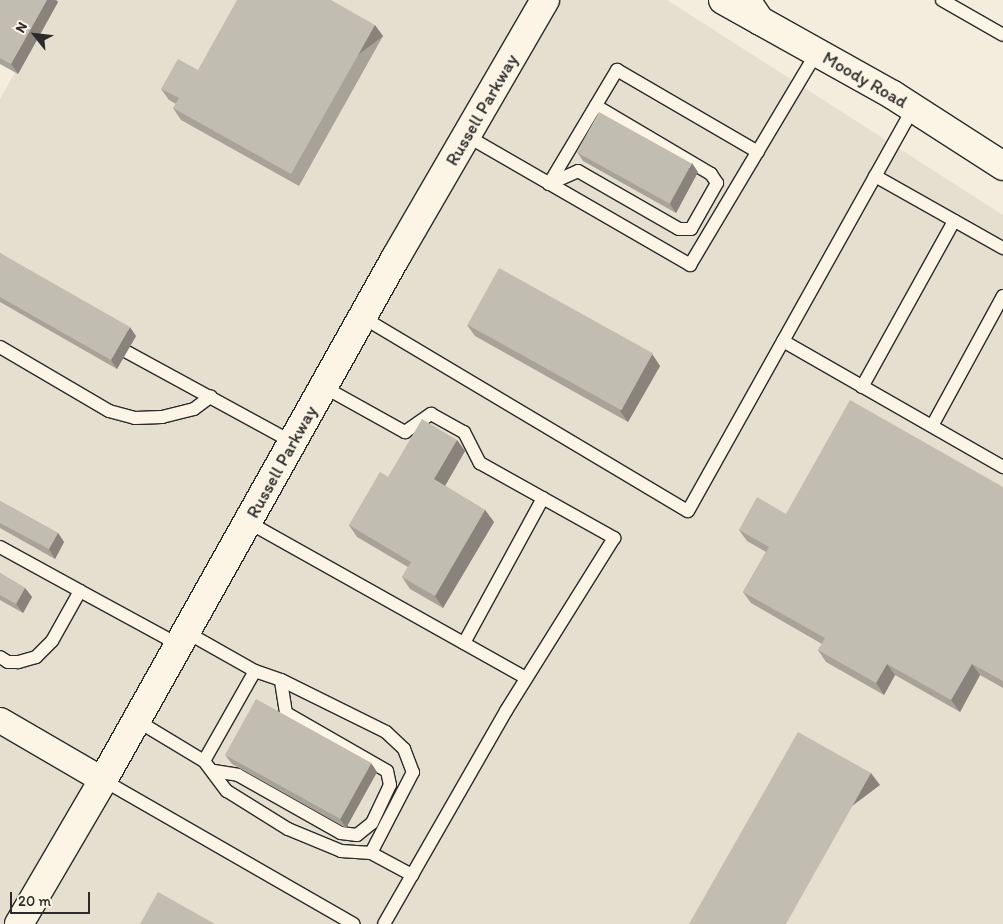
<!DOCTYPE html>
<html>
<head>
<meta charset="utf-8">
<style>
  body { margin:0 }
  #map { position:relative; width:1003px; height:924px; overflow:hidden; background:#f4edde; font-family:Itim,sans-serif }
  div>[style] { position:absolute }
  [style*='--x'] { left:calc(var(--x)*1px); top:calc(var(--y)*1px); width:calc(var(--w)*1px); rotate:calc(var(--a)*1deg) }
  .built>* { inset:0; background:#e5dfd0 }
  .roads { filter:drop-shadow(1px 0 #2b2b2b) drop-shadow(-1px 0 #2b2b2b) drop-shadow(0 1px #2b2b2b) drop-shadow(0 -1px #2b2b2b) }
  .lane>* { height:12px; margin:-6px; padding:0 6px; transform-origin:6px; border-radius:6px; background:#fcf5e5 }
  .street>* { height:25px; margin:-12.5px; padding:0 12.5px; transform-origin:12.5px; border-radius:12.5px; background:#fcf5e5 }
  .secondary>* { height:28px; margin:-14px; padding:0 14px; transform-origin:14px; border-radius:14px; background:#fcf5e5 }
  .primary>* { height:28px; margin:-14px; padding:0 14px; transform-origin:14px; border-radius:14px; background:#fcf5e5 }
  .wall>* { inset:0; background:#a7a398 }
  .shaded-wall>* { inset:0; background:#88847c; transform-origin:0 0 }
  .building>* { inset:0; background:#c2bdb1; transform-origin:0 0 }
  span { translate:-50% -50%; white-space:nowrap; text-align:center; line-height:1.15; -webkit-text-stroke:4px #fcf5e5; paint-order:stroke }
  .street-label { font-size:18px; color:#2b2b2b }
  .north { position:absolute; left:10px; top:10px; width:50px; height:50px; -webkit-text-stroke:4px #fcf5e5; paint-order:stroke; rotate:299deg; font-size:14px; font-weight:700; line-height:20px; text-align:center; color:#2b2b2b }
  .north::after { content:''; display:block; margin:auto; width:18px; height:22px; background:#2b2b2b; clip-path:polygon(50% 0,100% 100%,50% 72%,0 100%) }
  .scale { position:absolute; left:10px; top:892px; width:80px; height:22px; box-sizing:border-box; border:2px solid #2b2b2b; border-top:0; padding-left:6px; font-size:15px; line-height:18px; white-space:nowrap; color:#2b2b2b; -webkit-text-stroke:4px #fcf5e5; paint-order:stroke }
</style>
</head>
<body>
<div id="map">
  <div class="built">
    <i style="clip-path:polygon(56px 0,667px 0,1003px 215px,1003px 924px,0 924px,0 99px)"></i>
  </div>
  <div class="roads">
    <div class="lane">
      <i style="--x:942;--y:0;--w:70;--a:29.8"></i>
      <i style="--x:467;--y:136;--w:258;--a:30"></i>
      <i style="--x:690;--y:265;--w:248;--a:-59.2"></i>
      <i style="--x:875;--y:176;--w:147;--a:29.4"></i>
      <i style="--x:549;--y:184;--w:32;--a:-24"></i>
      <i style="--x:578;--y:171;--w:116;--a:29.9"></i>
      <i style="--x:679;--y:229;--w:12;--a:0"></i>
      <i style="--x:691;--y:229;--w:53;--a:-60.5"></i>
      <i style="--x:717;--y:183;--w:11;--a:-124"></i>
      <i style="--x:711;--y:174;--w:134;--a:-149.4"></i>
      <i style="--x:549;--y:184;--w:133;--a:-59.2"></i>
      <i style="--x:617;--y:70;--w:163;--a:30.2"></i>
      <i style="--x:362;--y:317;--w:379;--a:30.8"></i>
      <i style="--x:688;--y:511;--w:462;--a:-60.8"></i>
      <i style="--x:783;--y:341;--w:254;--a:29.8"></i>
      <i style="--x:0;--y:347;--w:126;--a:30.4"></i>
      <i style="--x:109;--y:411;--w:27;--a:15"></i>
      <i style="--x:135;--y:418;--w:27;--a:-2"></i>
      <i style="--x:162;--y:417;--w:33;--a:-14"></i>
      <i style="--x:194;--y:409;--w:21;--a:-37"></i>
      <i style="--x:127;--y:352;--w:188;--a:28.6"></i>
      <i style="--x:324;--y:387;--w:93;--a:29.1"></i>
      <i style="--x:405;--y:432;--w:32;--a:-35"></i>
      <i style="--x:431;--y:414;--w:38;--a:29"></i>
      <i style="--x:464;--y:432;--w:35;--a:63"></i>
      <i style="--x:480;--y:463;--w:154;--a:29.2"></i>
      <i style="--x:614;--y:538;--w:204;--a:122"></i>
      <i style="--x:506;--y:711;--w:245;--a:119.8"></i>
      <i style="--x:862;--y:387;--w:190;--a:-61"></i>
      <i style="--x:932;--y:426;--w:148;--a:-61.4"></i>
      <i style="--x:248;--y:522;--w:319;--a:29.3"></i>
      <i style="--x:0;--y:547;--w:91;--a:28.8"></i>
      <i style="--x:80;--y:591;--w:57;--a:119.2"></i>
      <i style="--x:52;--y:641;--w:23;--a:135"></i>
      <i style="--x:36;--y:657;--w:19;--a:164"></i>
      <i style="--x:18;--y:662;--w:10;--a:180"></i>
      <i style="--x:8;--y:662;--w:9;--a:-148"></i>
      <i style="--x:80;--y:591;--w:113;--a:28.6"></i>
      <i style="--x:186;--y:632;--w:79;--a:29.5"></i>
      <i style="--x:255;--y:671;--w:28;--a:19"></i>
      <i style="--x:281;--y:680;--w:117;--a:26.3"></i>
      <i style="--x:386;--y:732;--w:25;--a:43"></i>
      <i style="--x:404;--y:749;--w:25;--a:69"></i>
      <i style="--x:413;--y:772;--w:91;--a:117.4"></i>
      <i style="--x:371;--y:853;--w:47;--a:28.2"></i>
      <i style="--x:464;--y:643;--w:165;--a:-61.4"></i>
      <i style="--x:136;--y:720;--w:79;--a:31.1"></i>
      <i style="--x:204;--y:761;--w:38;--a:53"></i>
      <i style="--x:227;--y:791;--w:72;--a:31.9"></i>
      <i style="--x:288;--y:829;--w:57;--a:22.5"></i>
      <i style="--x:341;--y:851;--w:30;--a:4"></i>
      <i style="--x:204;--y:761;--w:103;--a:-60.5"></i>
      <i style="--x:214;--y:771;--w:24;--a:9"></i>
      <i style="--x:238;--y:775;--w:118;--a:29.4"></i>
      <i style="--x:341;--y:833;--w:16;--a:7"></i>
      <i style="--x:357;--y:835;--w:19;--a:-39"></i>
      <i style="--x:372;--y:823;--w:42;--a:-64.7"></i>
      <i style="--x:390;--y:785;--w:14;--a:-102"></i>
      <i style="--x:387;--y:771;--w:116;--a:-150.1"></i>
      <i style="--x:286;--y:713;--w:33;--a:-99"></i>
      <i style="--x:103;--y:780;--w:289;--a:29.9"></i>
    </div>
    <div class="street">
      <i style="--x:0;--y:720;--w:119;--a:30.2"></i>
    </div>
    <div class="secondary">
      <i style="--x:723;--y:0;--w:195;--a:29.2"></i>
      <i style="--x:893;--y:95;--w:131;--a:32.8"></i>
    </div>
    <div class="primary">
      <i style="--x:746;--y:0;--w:25;--a:56"></i>
      <i style="--x:19;--y:924;--w:167;--a:-59.7"></i>
      <i style="--x:103;--y:780;--w:599;--a:-60.74"></i>
      <i style="--x:396;--y:257;--w:297;--a:-59.9"></i>
    </div>
  </div>
  <div class="wall">
    <i style="clip-path:polygon(0 0,56px 0,58px 2px,18px 74px,0 64px)"></i>
    <i style="clip-path:polygon(383px 36px,299px 186px,181px 120px,173px 108px,176px 104px,169px 100px,161px 89px,198px 70px)"></i>
    <i style="clip-path:polygon(577px 152px,698px 172px,676px 213px,583px 161px)"></i>
    <i style="clip-path:polygon(0 253px,136px 336px,117px 369px,0 302px)"></i>
    <i style="clip-path:polygon(467px 325px,652px 354px,660px 366px,628px 422px,475px 336px)"></i>
    <i style="clip-path:polygon(457px 440px,465px 451px,445px 486px,485px 510px,494px 522px,443px 608px,410px 589px,402px 577px,408px 567px,357px 537px,349px 525px,388px 477px)"></i>
    <i style="clip-path:polygon(1003px 487px,1003px 688px,980px 675px,960px 712px,895px 675px,884px 695px,826px 662px,818px 650px,822px 644px,751px 603px,743px 592px,766px 552px,747px 541px,739px 530px,786px 514px)"></i>
    <i style="clip-path:polygon(0 501px,58px 533px,64px 542px,55px 559px,0 528px)"></i>
    <i style="clip-path:polygon(0 573px,25px 588px,32px 597px,23px 613px,0 600px)"></i>
    <i style="clip-path:polygon(225px 755px,371px 763px,377px 772px,346px 828px,232px 764px)"></i>
  </div>
  <div class="shaded-wall">
    <i style="clip-path:polygon(47px 0,56px 0,58px 2px,18px 74px,11px 64px)"></i>
    <i style="left:375px;top:25px;width:14px;height:171px;rotate:54deg"></i>
    <i style="clip-path:polygon(692px 163px,698px 172px,676px 213px,670px 204px)"></i>
    <i style="clip-path:polygon(130px 327px,136px 336px,117px 369px,111px 360px)"></i>
    <i style="clip-path:polygon(652px 354px,660px 366px,628px 422px,620px 411px)"></i>
    <i style="clip-path:polygon(457px 440px,465px 451px,442px 491px,434px 479px)"></i>
    <i style="clip-path:polygon(485px 510px,494px 522px,443px 608px,435px 596px)"></i>
    <i style="clip-path:polygon(58px 533px,64px 542px,55px 559px,49px 549px)"></i>
    <i style="clip-path:polygon(25px 588px,32px 597px,23px 613px,16px 604px)"></i>
    <i style="clip-path:polygon(887px 664px,895px 675px,884px 695px,876px 683px)"></i>
    <i style="clip-path:polygon(972px 664px,980px 675px,960px 712px,951px 700px)"></i>
    <i style="clip-path:polygon(371px 763px,377px 772px,346px 828px,340px 819px)"></i>
    <i style="left:871px;top:773px;width:15px;height:173px;rotate:53deg"></i>
  </div>
  <div class="building">
    <i style="clip-path:polygon(0 0,47px 0,11px 64px,0 58px)"></i>
    <i style="clip-path:polygon(237px 0,331px 0,375px 25px,291px 174px,173px 108px,179px 98px,161px 89px,178px 59px,198px 70px)"></i>
    <i style="left:599px;top:112px;width:106px;height:46px;rotate:29deg"></i>
    <i style="clip-path:polygon(0 253px,130px 327px,111px 360px,0 297px)"></i>
    <i style="left:499px;top:268px;width:176px;height:65px;rotate:29deg"></i>
    <i style="clip-path:polygon(850px 400px,1003px 487px,1003px 681px,972px 664px,951px 700px,887px 664px,876px 683px,818px 650px,825px 638px,743px 592px,769px 547px,739px 530px,757px 497px,786px 514px)"></i>
    <i style="clip-path:polygon(422px 419px,457px 440px,434px 479px,485px 510px,435px 596px,402px 577px,411px 562px,349px 525px,380px 472px,388px 477px)"></i>
    <i style="clip-path:polygon(0 501px,58px 533px,49px 549px,0 523px)"></i>
    <i style="clip-path:polygon(0 573px,25px 588px,16px 604px,0 595px)"></i>
    <i style="left:256px;top:699px;width:132px;height:64px;rotate:29deg"></i>
    <i style="clip-path:polygon(798px 732px,871px 773px,786px 924px,689px 924px)"></i>
    <i style="clip-path:polygon(158px 892px,215px 924px,140px 924px)"></i>
  </div>
  <div class="street-label">
    <span style="left:865px;top:80px;rotate:30deg">Moody Road</span>
    <span style="left:482px;top:110px;rotate:-60deg">Russell Parkway</span>
    <span style="left:282px;top:462px;rotate:-61deg">Russell Parkway</span>
  </div>
  <div class="north">N</div>
  <div class="scale">20 m</div>
</div>
</body>
</html>
